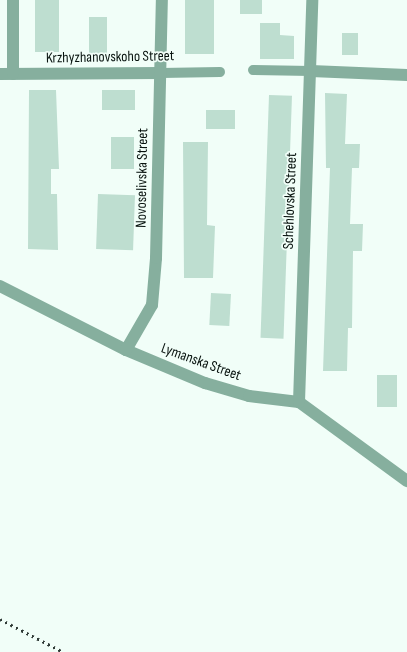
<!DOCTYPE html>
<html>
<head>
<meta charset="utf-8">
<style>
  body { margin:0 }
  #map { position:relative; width:407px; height:652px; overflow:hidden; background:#f1fef8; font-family:"Sofia Sans Condensed",sans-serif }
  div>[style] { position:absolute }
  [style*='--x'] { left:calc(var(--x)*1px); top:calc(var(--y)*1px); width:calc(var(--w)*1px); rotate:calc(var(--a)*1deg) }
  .building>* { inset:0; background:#beded0; transform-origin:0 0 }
  .service>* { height:10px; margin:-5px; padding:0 5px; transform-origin:5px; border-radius:5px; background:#86af9e }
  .minor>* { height:12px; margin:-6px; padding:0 6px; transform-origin:6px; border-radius:6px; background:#86af9e }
  .rail>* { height:3px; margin-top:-1.5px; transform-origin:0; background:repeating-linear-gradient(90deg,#2f3a36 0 2px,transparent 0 6px) }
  span { translate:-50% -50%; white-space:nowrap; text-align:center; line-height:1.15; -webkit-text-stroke:3.5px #f1fef8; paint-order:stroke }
  .street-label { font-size:15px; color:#07120e }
</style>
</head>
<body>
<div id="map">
  <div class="building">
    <i style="left:35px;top:0;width:24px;height:52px"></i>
    <i style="left:185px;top:0;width:29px;height:54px"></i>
    <i style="left:240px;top:0;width:22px;height:14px"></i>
    <i style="left:89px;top:17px;width:18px;height:40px"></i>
    <i style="clip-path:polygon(260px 23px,280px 23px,280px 35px,294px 36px,294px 59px,260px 59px)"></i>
    <i style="left:342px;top:33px;width:16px;height:22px"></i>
    <i style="clip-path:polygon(29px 90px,56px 90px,59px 169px,51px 169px,51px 194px,57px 194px,58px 250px,28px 249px)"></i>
    <i style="left:102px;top:90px;width:33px;height:20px"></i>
    <i style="clip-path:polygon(325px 93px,347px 94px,345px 144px,360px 144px,359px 168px,352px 168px,350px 224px,363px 224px,362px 251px,353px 251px,352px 328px,348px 328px,347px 371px,323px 371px,330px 168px,326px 168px)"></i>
    <i style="left:269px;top:95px;width:23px;height:243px;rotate:2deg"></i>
    <i style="left:206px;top:110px;width:29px;height:19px"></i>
    <i style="left:111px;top:137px;width:23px;height:32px"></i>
    <i style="clip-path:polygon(183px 142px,208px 142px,207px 225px,215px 226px,213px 278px,184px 278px)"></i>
    <i style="left:98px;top:194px;width:37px;height:55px;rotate:2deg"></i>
    <i style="left:211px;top:293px;width:20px;height:32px;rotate:3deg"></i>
    <i style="left:377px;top:375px;width:20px;height:32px"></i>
  </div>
  <div class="service">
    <i style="--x:253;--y:70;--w:58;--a:1"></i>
    <i style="--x:161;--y:73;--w:59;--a:-1"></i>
  </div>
  <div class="minor">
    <i style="--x:311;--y:71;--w:96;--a:2.4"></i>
    <i style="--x:0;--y:74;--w:161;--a:-0.4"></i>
    <i style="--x:13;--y:74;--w:74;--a:-90"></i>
    <i style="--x:0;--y:286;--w:141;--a:26.9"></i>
    <i style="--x:126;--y:350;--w:86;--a:22.7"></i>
    <i style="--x:205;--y:383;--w:46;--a:16.5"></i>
    <i style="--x:249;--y:396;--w:50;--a:6.8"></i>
    <i style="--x:299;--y:402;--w:134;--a:36.2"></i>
    <i style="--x:126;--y:350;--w:52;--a:-60"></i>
    <i style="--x:152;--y:305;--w:47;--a:-85.1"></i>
    <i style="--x:156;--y:258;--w:258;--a:-88.7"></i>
    <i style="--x:299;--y:402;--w:402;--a:-88.1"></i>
  </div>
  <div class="rail">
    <i style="--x:0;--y:619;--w:71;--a:27.6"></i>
  </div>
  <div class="street-label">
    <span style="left:110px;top:57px;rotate:-1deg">Krzhyzhanovskoho Street</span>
    <span style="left:142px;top:178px;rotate:-89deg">Novoselivska Street</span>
    <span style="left:290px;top:201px;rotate:-88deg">Schehlovska Street</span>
    <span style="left:201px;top:362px;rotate:20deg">Lymanska Street</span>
  </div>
</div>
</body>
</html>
